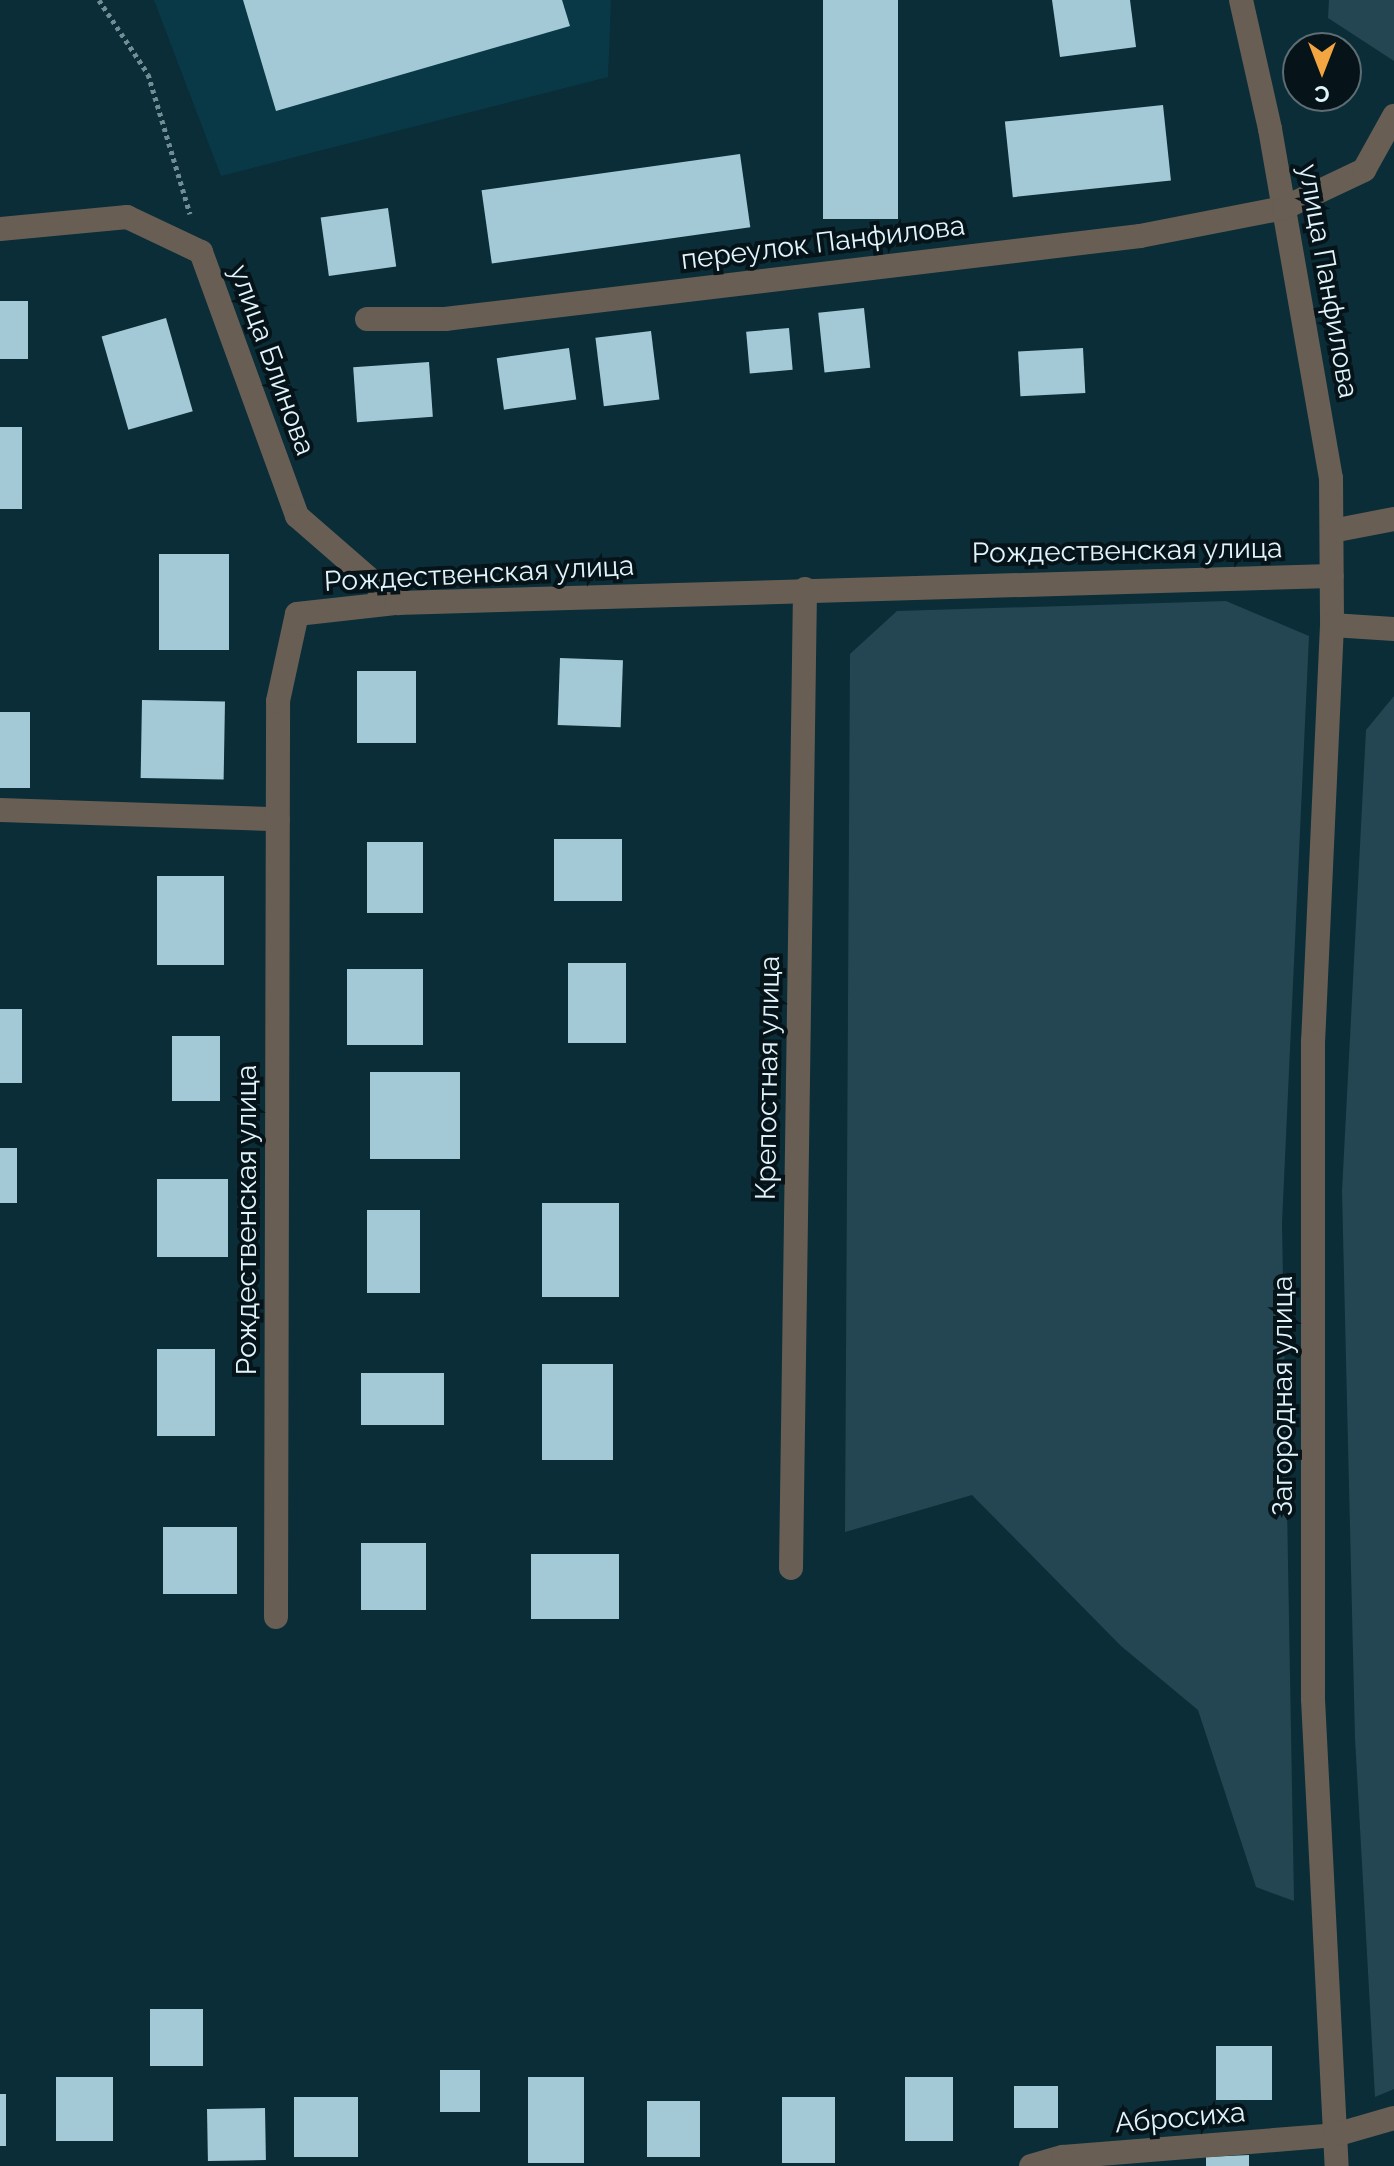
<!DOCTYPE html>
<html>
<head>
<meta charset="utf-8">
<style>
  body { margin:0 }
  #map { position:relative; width:1394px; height:2166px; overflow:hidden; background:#0a2d38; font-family:Raleway,sans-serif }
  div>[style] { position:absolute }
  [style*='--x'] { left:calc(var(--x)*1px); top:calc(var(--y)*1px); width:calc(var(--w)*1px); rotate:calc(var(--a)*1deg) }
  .built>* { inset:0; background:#093947 }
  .green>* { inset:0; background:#234652 }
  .building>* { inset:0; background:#a4c9d6; transform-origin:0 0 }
  .path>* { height:5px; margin-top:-2.5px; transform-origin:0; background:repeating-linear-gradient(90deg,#718d96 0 4px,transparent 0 8px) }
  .minor>* { height:24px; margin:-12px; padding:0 12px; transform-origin:12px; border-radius:12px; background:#685e54 }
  span { translate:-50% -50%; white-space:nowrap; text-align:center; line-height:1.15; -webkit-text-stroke:8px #061318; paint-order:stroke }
  .street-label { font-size:28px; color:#e1f4fb }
  .north { position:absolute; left:1282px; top:32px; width:80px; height:80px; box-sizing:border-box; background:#061318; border:2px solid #5e6d73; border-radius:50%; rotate:180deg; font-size:22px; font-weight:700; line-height:32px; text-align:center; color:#e1f4fb }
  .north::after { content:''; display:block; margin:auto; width:28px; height:36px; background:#f2a541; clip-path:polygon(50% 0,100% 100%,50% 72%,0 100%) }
</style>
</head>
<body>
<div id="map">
  <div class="built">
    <i style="clip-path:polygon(154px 0,611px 0,608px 77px,221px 176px)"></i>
  </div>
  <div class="green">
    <i style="clip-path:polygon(1329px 0,1394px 0,1394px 61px,1328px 18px)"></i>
    <i style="clip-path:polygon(1226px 601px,1309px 636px,1282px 1223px,1294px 1901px,1256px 1887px,1198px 1710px,1121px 1646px,972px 1495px,845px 1532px,850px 654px,897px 611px)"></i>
    <i style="clip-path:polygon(1394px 696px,1394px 2089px,1375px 2097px,1355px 1738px,1342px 1191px,1366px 730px)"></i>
  </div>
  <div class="building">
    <i style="clip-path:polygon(243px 0,562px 0,570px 26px,276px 111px)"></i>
    <i style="left:823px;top:0;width:75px;height:219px"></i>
    <i style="clip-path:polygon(1052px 0,1130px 0,1136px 47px,1060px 57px)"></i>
    <i style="left:1163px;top:105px;width:76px;height:159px;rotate:84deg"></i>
    <i style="left:740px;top:154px;width:74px;height:261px;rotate:82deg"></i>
    <i style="left:388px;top:208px;width:59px;height:68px;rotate:82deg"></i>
    <i style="left:0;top:301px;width:28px;height:58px"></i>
    <i style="left:864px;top:308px;width:60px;height:46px;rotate:84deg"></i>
    <i style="left:166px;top:318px;width:97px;height:67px;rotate:74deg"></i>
    <i style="left:789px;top:328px;width:42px;height:43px;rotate:85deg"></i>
    <i style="left:651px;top:331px;width:69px;height:56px;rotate:83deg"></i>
    <i style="left:569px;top:348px;width:52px;height:73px;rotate:82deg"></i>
    <i style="left:1083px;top:348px;width:45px;height:65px;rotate:87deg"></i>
    <i style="left:429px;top:362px;width:55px;height:76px;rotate:86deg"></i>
    <i style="left:0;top:427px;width:22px;height:82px"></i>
    <i style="left:159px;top:554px;width:70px;height:96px"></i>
    <i style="left:560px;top:658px;width:63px;height:67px;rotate:2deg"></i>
    <i style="left:357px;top:671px;width:59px;height:72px"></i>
    <i style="left:142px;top:700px;width:83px;height:78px;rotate:1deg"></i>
    <i style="left:0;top:712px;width:30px;height:76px"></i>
    <i style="left:554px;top:839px;width:68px;height:62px"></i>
    <i style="left:367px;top:842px;width:56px;height:71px"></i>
    <i style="left:157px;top:876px;width:67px;height:89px"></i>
    <i style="left:568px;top:963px;width:58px;height:80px"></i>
    <i style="left:347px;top:969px;width:76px;height:76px"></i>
    <i style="left:0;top:1009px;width:22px;height:74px"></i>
    <i style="left:172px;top:1036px;width:48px;height:65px"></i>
    <i style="left:370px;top:1072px;width:90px;height:87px"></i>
    <i style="left:0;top:1148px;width:17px;height:55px"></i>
    <i style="left:157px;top:1179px;width:71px;height:78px"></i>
    <i style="left:542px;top:1203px;width:77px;height:94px"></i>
    <i style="left:367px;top:1210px;width:53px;height:83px"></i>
    <i style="left:157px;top:1349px;width:58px;height:87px"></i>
    <i style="left:542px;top:1364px;width:71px;height:96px"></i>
    <i style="left:361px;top:1373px;width:83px;height:52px"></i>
    <i style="left:163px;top:1527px;width:74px;height:67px"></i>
    <i style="left:361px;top:1543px;width:65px;height:67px"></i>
    <i style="left:531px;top:1554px;width:88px;height:65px"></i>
    <i style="left:150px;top:2009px;width:53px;height:57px"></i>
    <i style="left:1216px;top:2046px;width:56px;height:54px"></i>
    <i style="left:440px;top:2070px;width:40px;height:42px"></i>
    <i style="left:56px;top:2077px;width:57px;height:64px"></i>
    <i style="left:528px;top:2077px;width:56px;height:86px"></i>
    <i style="left:905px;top:2077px;width:48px;height:64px"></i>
    <i style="left:1014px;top:2086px;width:44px;height:42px"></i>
    <i style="left:0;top:2094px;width:6px;height:52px"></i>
    <i style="left:294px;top:2097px;width:64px;height:60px"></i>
    <i style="left:782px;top:2097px;width:53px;height:66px"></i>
    <i style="left:647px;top:2101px;width:53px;height:56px"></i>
    <i style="left:265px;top:2108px;width:52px;height:58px;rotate:89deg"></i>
    <i style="clip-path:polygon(1249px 2155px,1249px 2166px,1206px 2166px,1206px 2157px)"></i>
  </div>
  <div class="path">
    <i style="--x:99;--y:0;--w:89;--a:56.5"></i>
    <i style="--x:148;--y:74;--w:146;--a:73.3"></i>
  </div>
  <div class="minor">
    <i style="--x:1241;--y:0;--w:132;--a:77.3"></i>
    <i style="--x:1270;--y:129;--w:354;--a:80.1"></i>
    <i style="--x:1331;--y:478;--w:147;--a:89.6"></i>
    <i style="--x:1332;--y:625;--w:416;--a:92.6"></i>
    <i style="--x:1313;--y:1041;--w:658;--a:90"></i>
    <i style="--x:1313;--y:1699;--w:468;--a:87.1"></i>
    <i style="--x:0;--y:229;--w:128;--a:-5.4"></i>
    <i style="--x:127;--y:217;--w:82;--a:25.3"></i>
    <i style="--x:201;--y:252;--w:281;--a:70"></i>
    <i style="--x:297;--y:516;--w:133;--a:41"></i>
    <i style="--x:367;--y:319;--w:78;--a:0"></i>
    <i style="--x:445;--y:319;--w:700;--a:-6.81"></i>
    <i style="--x:1140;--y:236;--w:147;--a:-11"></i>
    <i style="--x:1284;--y:208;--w:89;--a:-25.4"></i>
    <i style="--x:1364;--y:170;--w:62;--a:-60.9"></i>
    <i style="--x:1332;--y:531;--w:63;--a:-11"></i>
    <i style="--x:1332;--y:625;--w:62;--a:3.7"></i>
    <i style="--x:0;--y:810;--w:278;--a:1.9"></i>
    <i style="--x:791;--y:1568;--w:979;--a:-89.18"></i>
    <i style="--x:276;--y:1617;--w:916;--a:-89.87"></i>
    <i style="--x:278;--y:701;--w:89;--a:-77.7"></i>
    <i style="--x:297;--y:614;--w:101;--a:-6.3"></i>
    <i style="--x:397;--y:603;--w:935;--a:-1.65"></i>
    <i style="--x:1031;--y:2166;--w:33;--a:-16"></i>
    <i style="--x:1063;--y:2157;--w:273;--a:-4.6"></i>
    <i style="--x:1335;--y:2135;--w:61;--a:-16.1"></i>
  </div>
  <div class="street-label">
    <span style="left:823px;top:243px;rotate:-7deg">переулок Панфилова</span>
    <span style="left:1328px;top:281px;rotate:80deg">улица Панфилова</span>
    <span style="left:272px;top:360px;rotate:70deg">улица Блинова</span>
    <span style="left:1127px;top:551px;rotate:-1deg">Рождественская улица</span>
    <span style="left:479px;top:574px;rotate:-3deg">Рождественская улица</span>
    <span style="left:768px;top:1078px;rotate:-89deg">Крепостная улица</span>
    <span style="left:247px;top:1220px;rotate:-90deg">Рождественская улица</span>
    <span style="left:1283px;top:1396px;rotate:-90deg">Загородная улица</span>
    <span style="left:1180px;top:2118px;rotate:-5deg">Абросиха</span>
  </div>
  <div class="north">С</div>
</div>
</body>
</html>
